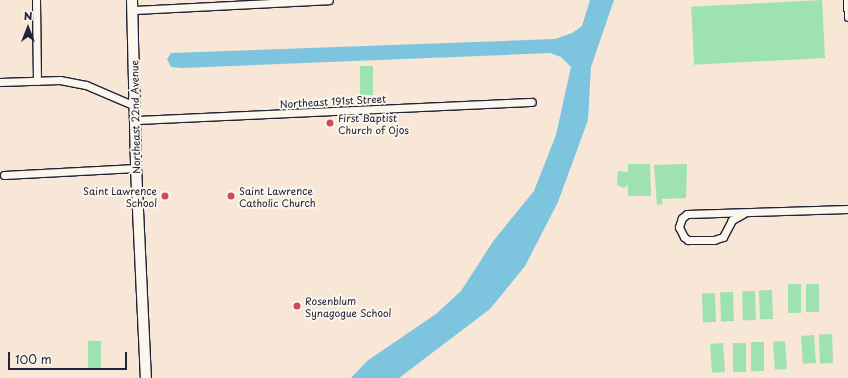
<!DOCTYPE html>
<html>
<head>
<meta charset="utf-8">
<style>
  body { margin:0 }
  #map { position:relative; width:848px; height:378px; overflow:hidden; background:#f8e6d6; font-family:"Playpen Sans",sans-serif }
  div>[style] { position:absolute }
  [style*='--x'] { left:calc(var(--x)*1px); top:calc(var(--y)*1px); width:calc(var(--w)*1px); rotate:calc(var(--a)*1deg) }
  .green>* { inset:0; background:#9ee2af; transform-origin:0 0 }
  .water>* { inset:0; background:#7dc4de }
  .roads { filter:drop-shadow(1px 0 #22223b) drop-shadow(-1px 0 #22223b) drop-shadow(0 1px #22223b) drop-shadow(0 -1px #22223b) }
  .street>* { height:7px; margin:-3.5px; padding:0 3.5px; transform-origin:3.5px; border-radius:3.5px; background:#fbf7ec }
  .secondary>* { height:10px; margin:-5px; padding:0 5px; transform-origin:5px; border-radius:5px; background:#fbf7ec }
  .dots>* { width:11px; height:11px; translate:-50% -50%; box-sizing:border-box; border:2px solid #fbf7ec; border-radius:50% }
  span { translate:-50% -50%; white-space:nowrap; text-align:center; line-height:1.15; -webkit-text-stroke:4px #fbf7ec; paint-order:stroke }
  .street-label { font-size:10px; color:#22223b }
  .poi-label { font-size:10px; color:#22223b }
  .left { translate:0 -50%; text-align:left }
  .right { translate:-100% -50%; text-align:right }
  .north { position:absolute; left:8px; top:8px; width:40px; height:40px; -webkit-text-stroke:3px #fbf7ec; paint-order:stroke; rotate:0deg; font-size:11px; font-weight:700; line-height:16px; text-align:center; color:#22223b }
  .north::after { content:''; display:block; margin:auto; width:14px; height:18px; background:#22223b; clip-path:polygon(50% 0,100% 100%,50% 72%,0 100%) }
  .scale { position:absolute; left:8px; top:352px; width:119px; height:18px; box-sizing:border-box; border:2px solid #22223b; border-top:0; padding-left:5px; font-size:12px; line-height:14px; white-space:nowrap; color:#22223b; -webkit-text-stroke:3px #fbf7ec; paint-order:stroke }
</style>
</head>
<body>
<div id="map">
  <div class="green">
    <i style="left:822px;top:0;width:58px;height:131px;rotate:87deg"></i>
    <i style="left:360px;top:66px;width:13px;height:29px"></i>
    <i style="clip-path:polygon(628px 164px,650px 164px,651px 196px,628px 196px,628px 185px,624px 188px,617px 185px,618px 171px,628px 172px)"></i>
    <i style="clip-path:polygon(687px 164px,686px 198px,662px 199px,662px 204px,657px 205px,654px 165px)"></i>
    <i style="left:788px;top:284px;width:13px;height:29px"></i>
    <i style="left:806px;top:284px;width:13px;height:28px"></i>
    <i style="left:772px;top:290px;width:29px;height:13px;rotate:88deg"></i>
    <i style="left:755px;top:291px;width:29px;height:13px;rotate:88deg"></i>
    <i style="left:733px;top:292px;width:29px;height:13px;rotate:88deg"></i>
    <i style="left:715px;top:293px;width:29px;height:13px;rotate:88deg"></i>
    <i style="left:832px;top:334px;width:29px;height:13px;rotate:88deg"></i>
    <i style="left:814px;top:335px;width:28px;height:13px;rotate:86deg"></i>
    <i style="left:88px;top:341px;width:13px;height:28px"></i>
    <i style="left:785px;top:341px;width:28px;height:12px;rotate:86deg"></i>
    <i style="left:751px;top:342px;width:13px;height:29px"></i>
    <i style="left:723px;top:343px;width:29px;height:13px;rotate:86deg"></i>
    <i style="left:733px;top:343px;width:13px;height:29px"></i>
  </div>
  <div class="water">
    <i style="clip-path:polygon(590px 0,614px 0,591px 67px,588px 120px,558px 202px,525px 266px,490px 309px,399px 378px,351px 378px,367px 361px,436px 314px,461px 291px,494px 240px,534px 191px,556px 135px,571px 67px,561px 57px,550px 53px,181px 68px,171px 67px,167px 59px,171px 53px,555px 39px,572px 33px,582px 26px)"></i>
  </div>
  <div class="roads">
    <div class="street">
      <i style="--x:36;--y:0;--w:81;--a:89.3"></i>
      <i style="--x:847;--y:0;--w:17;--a:87"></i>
      <i style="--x:133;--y:10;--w:196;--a:-2.9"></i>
      <i style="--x:0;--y:82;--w:60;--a:-1.9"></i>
      <i style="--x:60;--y:80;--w:26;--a:11"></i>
      <i style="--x:86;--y:85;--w:53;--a:23.2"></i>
      <i style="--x:135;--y:120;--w:397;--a:-2.6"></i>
      <i style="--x:4;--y:175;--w:132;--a:-3"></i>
      <i style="--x:743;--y:214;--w:13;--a:151"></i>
      <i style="--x:732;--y:220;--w:19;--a:118"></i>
      <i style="--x:723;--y:237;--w:9;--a:162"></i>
      <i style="--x:714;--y:240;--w:26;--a:180"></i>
      <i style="--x:688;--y:240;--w:5;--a:-143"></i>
      <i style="--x:684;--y:237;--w:11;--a:-117"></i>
      <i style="--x:679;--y:227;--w:9;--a:-72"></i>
      <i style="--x:682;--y:218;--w:6;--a:-39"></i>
      <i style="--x:687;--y:214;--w:161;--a:-1.8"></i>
    </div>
    <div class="secondary">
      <i style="--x:132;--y:0;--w:168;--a:88.6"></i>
      <i style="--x:136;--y:168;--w:210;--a:87.3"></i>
    </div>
  </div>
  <div class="dots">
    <i style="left:330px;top:123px;background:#d1495b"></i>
    <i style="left:165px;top:196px;background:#d1495b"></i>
    <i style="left:231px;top:196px;background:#d1495b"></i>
    <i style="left:297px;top:306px;background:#d1495b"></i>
  </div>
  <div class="street-label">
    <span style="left:333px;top:101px;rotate:-3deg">Northeast 191st Street</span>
    <span style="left:135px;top:117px;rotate:-91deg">Northeast 22nd Avenue</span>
  </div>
  <div class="poi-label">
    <span class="left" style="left:338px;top:123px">First Baptist<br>Church of Ojos</span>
    <span class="right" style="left:157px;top:196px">Saint Lawrence<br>School</span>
    <span class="left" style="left:239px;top:196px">Saint Lawrence<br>Catholic Church</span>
    <span class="left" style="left:305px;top:306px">Rosenblum<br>Synagogue School</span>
  </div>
  <div class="north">N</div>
  <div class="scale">100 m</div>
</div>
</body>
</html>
